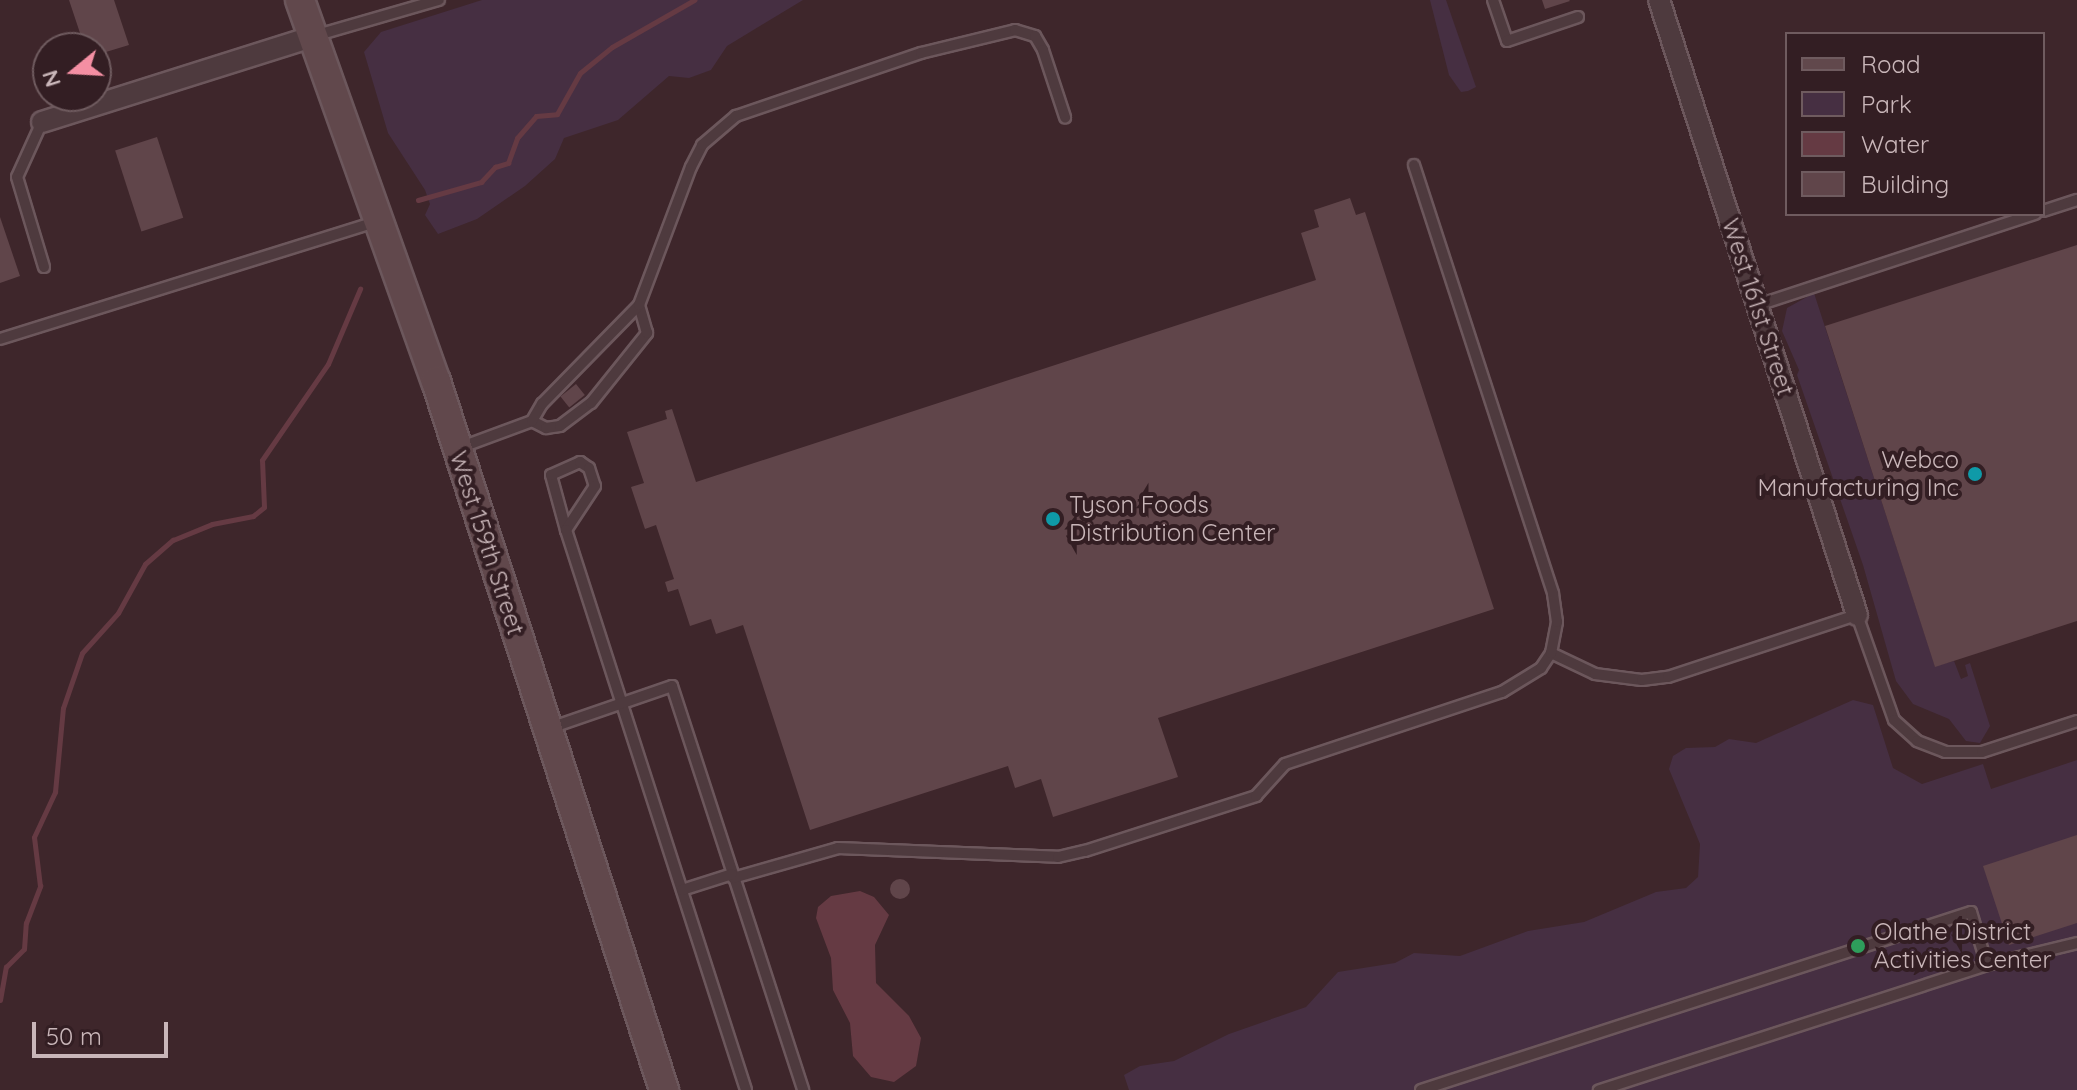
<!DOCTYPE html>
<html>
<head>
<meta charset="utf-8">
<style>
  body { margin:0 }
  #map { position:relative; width:2077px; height:1090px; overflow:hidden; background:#3e262b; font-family:Quicksand,sans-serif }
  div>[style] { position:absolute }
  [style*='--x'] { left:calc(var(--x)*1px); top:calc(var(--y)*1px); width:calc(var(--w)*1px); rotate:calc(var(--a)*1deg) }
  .green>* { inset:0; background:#462f42 }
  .water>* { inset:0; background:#653a43 }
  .stream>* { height:5px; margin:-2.5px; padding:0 2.5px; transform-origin:2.5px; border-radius:2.5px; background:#653a43 }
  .building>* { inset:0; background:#60454a; transform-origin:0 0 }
  .round { border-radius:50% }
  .roads { filter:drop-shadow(2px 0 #6c575c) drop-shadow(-2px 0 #6c575c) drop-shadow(0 2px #6c575c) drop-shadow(0 -2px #6c575c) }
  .lane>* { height:10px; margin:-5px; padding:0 5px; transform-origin:5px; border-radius:5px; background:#4e3a3e }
  .street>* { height:20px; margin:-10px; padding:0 10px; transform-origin:10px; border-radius:10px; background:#4e3a3e }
  .secondary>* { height:28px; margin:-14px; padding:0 14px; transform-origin:14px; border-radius:14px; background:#61484c }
  .dots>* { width:22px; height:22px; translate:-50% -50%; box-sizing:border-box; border:4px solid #331e23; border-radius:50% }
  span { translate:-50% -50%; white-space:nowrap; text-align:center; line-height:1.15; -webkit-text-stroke:8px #331e23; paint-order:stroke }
  .street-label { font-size:24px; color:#c9b6b9 }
  .poi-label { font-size:24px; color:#c9b6b9 }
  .right { translate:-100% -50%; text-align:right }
  .left { translate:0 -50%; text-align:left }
  .legend { position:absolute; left:1785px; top:32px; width:260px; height:184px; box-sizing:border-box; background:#331e23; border:2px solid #6f5b5f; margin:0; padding:10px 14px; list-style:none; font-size:24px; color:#c9b6b9 }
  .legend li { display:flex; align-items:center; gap:16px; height:40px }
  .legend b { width:40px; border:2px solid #6f5b5f }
  .north { position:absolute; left:32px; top:32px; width:80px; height:80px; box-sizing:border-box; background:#331e23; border:2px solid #6f5b5f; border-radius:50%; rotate:252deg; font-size:22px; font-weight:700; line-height:32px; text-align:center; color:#c9b6b9 }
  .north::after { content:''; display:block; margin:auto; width:28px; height:36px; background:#f48fa3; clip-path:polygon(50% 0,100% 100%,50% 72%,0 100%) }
  .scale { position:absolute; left:32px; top:1022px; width:136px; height:36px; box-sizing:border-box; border:4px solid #c9b6b9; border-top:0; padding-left:10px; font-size:24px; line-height:28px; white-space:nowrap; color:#c9b6b9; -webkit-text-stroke:6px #331e23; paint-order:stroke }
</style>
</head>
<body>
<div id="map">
  <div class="green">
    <i style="clip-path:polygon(482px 0,803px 0,727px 46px,711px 70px,689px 78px,669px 76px,618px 120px,564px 138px,555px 159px,525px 186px,477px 219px,438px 234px,425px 215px,430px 204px,425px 190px,388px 133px,364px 52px,381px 32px)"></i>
    <i style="clip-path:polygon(1430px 0,1446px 0,1476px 87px,1468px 91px,1461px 92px,1449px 75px)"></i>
    <i style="clip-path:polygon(1814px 293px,1935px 666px,1954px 661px,1961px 679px,1968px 676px,1965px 665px,1970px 663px,1990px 726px,1980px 743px,1966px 741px,1949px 719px,1913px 704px,1896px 681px,1863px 565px,1797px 375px,1799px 370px,1782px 331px,1787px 308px)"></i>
    <i style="clip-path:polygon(1853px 700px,1873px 705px,1893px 768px,1922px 784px,1983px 764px,1991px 789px,2077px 760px,2077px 1090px,1129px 1090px,1124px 1075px,1140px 1066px,1174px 1061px,1229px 1034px,1306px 1007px,1338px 972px,1395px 963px,1414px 953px,1460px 956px,1528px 931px,1584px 922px,1656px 892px,1686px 888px,1698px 877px,1700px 844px,1669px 769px,1673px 756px,1686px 748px,1715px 747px,1729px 739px,1756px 743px)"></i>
  </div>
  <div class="water">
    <i style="clip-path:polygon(860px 891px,874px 897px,889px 915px,875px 945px,876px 983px,909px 1016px,921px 1038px,916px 1066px,894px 1082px,871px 1077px,853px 1056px,850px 1023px,833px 990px,831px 958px,816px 918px,818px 907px,831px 896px)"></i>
  </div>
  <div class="stream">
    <i style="--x:418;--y:200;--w:66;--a:-15.9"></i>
    <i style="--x:481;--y:182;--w:21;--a:-47"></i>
    <i style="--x:495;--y:167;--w:14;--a:-17"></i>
    <i style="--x:508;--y:163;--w:27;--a:-70"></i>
    <i style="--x:517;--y:138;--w:29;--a:-49"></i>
    <i style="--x:536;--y:116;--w:21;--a:-5"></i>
    <i style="--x:557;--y:114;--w:47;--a:-60.7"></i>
    <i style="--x:580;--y:73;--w:41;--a:-39.1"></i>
    <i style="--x:612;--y:47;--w:95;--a:-29.8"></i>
    <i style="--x:0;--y:1000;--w:34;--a:-80"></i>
    <i style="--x:6;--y:967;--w:25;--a:-45"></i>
    <i style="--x:24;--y:949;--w:26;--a:-86"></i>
    <i style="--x:26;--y:923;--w:40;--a:-69"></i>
    <i style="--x:40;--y:886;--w:49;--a:-97"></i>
    <i style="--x:34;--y:837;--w:50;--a:-65"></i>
    <i style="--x:55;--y:792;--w:84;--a:-84.6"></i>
    <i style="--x:63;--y:708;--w:58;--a:-70.9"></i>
    <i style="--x:82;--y:653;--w:54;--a:-48"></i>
    <i style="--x:118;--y:613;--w:56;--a:-61.1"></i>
    <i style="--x:145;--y:564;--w:37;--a:-41"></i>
    <i style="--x:173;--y:540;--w:42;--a:-22.3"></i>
    <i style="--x:212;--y:524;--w:42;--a:-11"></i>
    <i style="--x:253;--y:516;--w:14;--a:-39"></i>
    <i style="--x:264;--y:507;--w:47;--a:-92.4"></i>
    <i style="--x:262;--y:460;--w:116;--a:-55.5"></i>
    <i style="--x:328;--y:364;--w:82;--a:-66.9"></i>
  </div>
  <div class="building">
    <i style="clip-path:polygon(69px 0,114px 0,129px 45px,96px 55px,96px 48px,85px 48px)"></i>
    <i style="clip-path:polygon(1542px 0,1569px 0,1570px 1px,1545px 9px)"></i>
    <i style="left:157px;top:137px;width:85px;height:44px;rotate:72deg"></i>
    <i style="clip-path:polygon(1350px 198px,1356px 215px,1365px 212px,1494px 609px,1158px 718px,1178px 777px,1053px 817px,1041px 779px,1015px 788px,1008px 766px,810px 830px,743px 625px,716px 634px,711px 619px,690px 626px,678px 589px,668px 592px,665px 582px,674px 579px,656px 525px,645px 529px,631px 487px,644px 483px,627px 432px,667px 419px,665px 411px,672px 409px,696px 482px,1316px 280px,1301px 233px,1319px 227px,1314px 210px)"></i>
    <i style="clip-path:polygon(0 217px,20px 276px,0 283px)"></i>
    <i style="clip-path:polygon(2077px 245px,2077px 621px,1935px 667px,1825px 326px)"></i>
    <i style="left:576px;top:384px;width:14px;height:20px;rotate:51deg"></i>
    <i style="clip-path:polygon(2077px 835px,2077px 923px,2009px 945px,1983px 866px)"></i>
    <i class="round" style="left:890px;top:879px;width:20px;height:20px"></i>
  </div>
  <div class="roads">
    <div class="lane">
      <i style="--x:1493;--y:0;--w:43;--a:71.1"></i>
      <i style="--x:1507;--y:41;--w:75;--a:-18.7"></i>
      <i style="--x:314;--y:36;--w:130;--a:-16.1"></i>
      <i style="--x:42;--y:122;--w:60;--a:114.4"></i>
      <i style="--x:17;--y:177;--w:94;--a:73.3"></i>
      <i style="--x:2043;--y:211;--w:36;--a:-18"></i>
      <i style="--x:1758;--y:305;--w:292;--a:-18.2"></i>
      <i style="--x:0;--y:339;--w:394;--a:-17.3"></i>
      <i style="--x:532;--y:421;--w:16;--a:27"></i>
      <i style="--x:546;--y:428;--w:14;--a:-8"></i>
      <i style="--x:560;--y:426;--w:39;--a:-37"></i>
      <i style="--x:591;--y:403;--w:90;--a:-51.3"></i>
      <i style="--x:647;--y:333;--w:29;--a:-106"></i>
      <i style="--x:459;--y:448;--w:78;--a:-20.3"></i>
      <i style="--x:532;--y:421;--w:20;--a:-60"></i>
      <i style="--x:542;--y:404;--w:139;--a:-45.6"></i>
      <i style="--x:639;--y:305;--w:147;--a:-69.4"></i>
      <i style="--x:691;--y:167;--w:25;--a:-63"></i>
      <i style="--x:702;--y:145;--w:45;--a:-40.5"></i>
      <i style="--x:736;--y:116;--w:195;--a:-18.8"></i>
      <i style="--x:921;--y:53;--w:97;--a:-13.7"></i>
      <i style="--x:1015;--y:30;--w:21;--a:17"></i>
      <i style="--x:1035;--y:36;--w:16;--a:60"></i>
      <i style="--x:1043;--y:50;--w:71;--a:71.8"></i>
      <i style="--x:566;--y:530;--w:57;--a:-105.3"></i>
      <i style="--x:551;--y:475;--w:32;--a:-24"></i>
      <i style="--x:580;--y:462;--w:11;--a:34"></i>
      <i style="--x:589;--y:468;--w:19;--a:72"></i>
      <i style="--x:595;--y:486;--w:53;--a:123.4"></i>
      <i style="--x:566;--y:530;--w:588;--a:72.18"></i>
      <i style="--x:1551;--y:653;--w:49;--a:25.5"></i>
      <i style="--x:1595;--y:674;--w:47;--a:7.3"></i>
      <i style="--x:1642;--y:680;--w:26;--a:-7"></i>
      <i style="--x:1668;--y:677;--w:199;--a:-18.2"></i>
      <i style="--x:1857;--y:615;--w:111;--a:70.6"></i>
      <i style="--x:1894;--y:720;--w:31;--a:42"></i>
      <i style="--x:1917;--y:741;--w:30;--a:21"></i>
      <i style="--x:1945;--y:752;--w:37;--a:0"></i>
      <i style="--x:1982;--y:752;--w:100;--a:-18.1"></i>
      <i style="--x:550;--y:728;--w:129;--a:-19"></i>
      <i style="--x:672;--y:686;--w:425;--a:72"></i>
      <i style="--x:733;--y:878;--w:109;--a:-15.9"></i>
      <i style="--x:838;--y:848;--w:220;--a:2.3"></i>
      <i style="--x:1058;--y:857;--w:28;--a:-13"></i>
      <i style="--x:1085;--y:851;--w:180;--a:-17.8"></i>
      <i style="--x:1256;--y:796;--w:43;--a:-47.8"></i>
      <i style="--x:1285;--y:764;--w:229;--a:-18.4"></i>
      <i style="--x:1502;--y:692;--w:46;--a:-31.6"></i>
      <i style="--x:1541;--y:668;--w:18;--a:-56"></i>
      <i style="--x:1551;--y:653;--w:32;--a:-79"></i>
      <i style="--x:1557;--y:622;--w:29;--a:-98"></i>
      <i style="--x:1553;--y:593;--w:450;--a:-108"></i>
      <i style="--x:682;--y:890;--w:52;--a:-17.7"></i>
      <i style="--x:1987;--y:965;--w:93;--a:-13.7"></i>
      <i style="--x:1421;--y:1090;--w:578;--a:-17.93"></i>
      <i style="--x:1971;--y:912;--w:55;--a:73.2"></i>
      <i style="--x:1987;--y:965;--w:408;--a:162.1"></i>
    </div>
    <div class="street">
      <i style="--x:1659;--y:0;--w:646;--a:72.15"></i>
      <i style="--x:42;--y:122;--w:283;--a:-17.5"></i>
    </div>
    <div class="secondary">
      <i style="--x:300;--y:0;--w:405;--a:70.4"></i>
      <i style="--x:436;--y:381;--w:745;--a:72.17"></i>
    </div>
  </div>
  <div class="dots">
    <i style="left:1975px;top:474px;background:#0f9aa8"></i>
    <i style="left:1053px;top:519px;background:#0f9aa8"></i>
    <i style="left:1858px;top:946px;background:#2e9e5b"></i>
  </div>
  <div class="street-label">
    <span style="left:1758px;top:307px;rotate:72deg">West 161st Street</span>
    <span style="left:487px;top:543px;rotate:72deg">West 159th Street</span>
  </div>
  <div class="poi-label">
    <span class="right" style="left:1959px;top:474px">Webco<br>Manufacturing Inc</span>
    <span class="left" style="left:1069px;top:519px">Tyson Foods<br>Distribution Center</span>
    <span class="left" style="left:1874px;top:946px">Olathe District<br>Activities Center</span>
  </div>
  <ul class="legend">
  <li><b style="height:10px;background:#61484c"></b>Road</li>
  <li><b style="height:22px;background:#462f42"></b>Park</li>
  <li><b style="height:22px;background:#653a43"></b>Water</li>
  <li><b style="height:22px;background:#60454a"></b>Building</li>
  </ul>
  <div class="north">N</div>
  <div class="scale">50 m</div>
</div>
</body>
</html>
